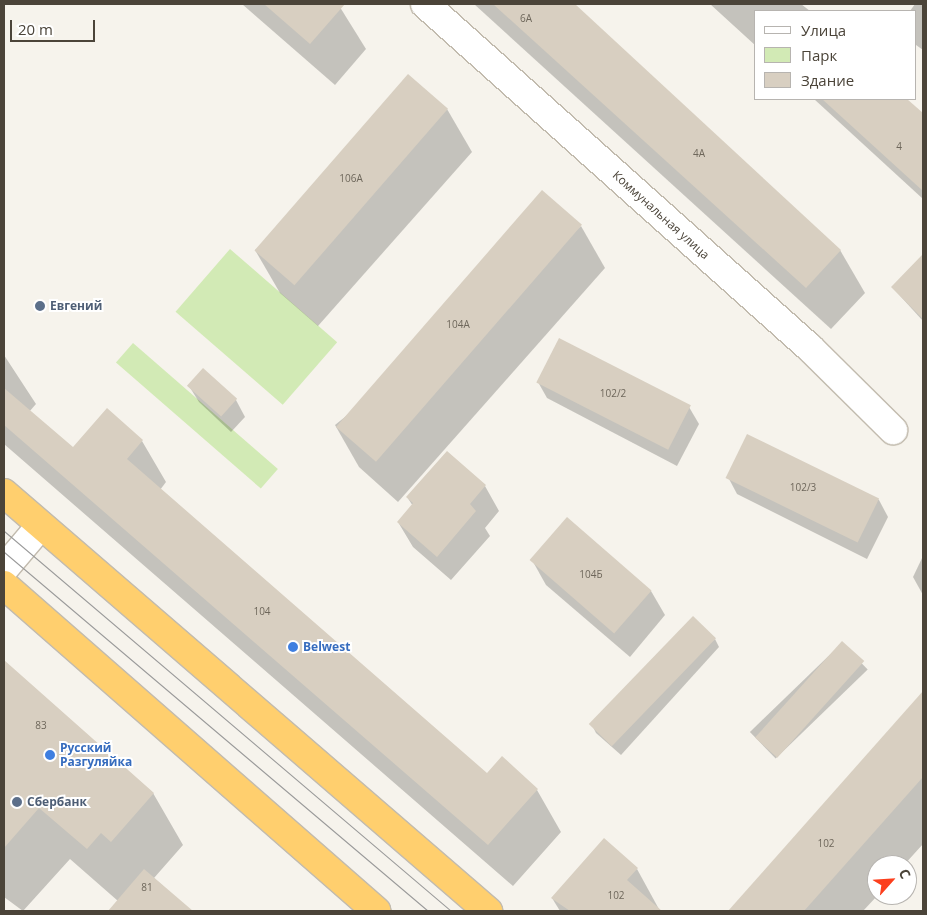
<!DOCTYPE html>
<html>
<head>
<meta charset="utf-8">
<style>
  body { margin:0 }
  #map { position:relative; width:927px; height:915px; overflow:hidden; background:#f6f3ec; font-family:"Open Sans",sans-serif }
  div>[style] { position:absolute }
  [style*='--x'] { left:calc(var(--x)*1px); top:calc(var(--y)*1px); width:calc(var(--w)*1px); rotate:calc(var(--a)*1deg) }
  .green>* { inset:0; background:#d2eab5; transform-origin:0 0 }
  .shadow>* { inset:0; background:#0003; transform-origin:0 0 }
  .building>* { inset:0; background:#d8cfc1; transform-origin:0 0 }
  .roads { filter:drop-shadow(1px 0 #c2bbae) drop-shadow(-1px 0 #c2bbae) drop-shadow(0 1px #c2bbae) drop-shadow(0 -1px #c2bbae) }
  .minor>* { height:28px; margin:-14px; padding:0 14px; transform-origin:14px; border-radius:14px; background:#fff }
  .highway>* { height:28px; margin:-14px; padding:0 14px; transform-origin:14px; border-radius:14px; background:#ffcf6e }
  .tram>* { height:1px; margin:-0.5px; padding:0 0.5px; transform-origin:0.5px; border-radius:0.5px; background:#9a9a9a }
  .dots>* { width:14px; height:14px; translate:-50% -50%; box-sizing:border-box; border:2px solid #fff; border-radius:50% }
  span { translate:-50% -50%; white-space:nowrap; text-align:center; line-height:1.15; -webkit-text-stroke:4px #fff; paint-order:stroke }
  .number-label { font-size:10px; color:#6e675b }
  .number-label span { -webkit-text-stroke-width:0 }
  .street-label { font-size:12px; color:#4b4439 }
  .service-label { font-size:12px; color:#4e5e75; font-weight:700 }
  .left { translate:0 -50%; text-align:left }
  .shop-label { font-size:12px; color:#366cbe; font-weight:700 }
  .frame { position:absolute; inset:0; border:5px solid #4b4439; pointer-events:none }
  .legend { position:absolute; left:754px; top:10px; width:162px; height:90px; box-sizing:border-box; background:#fff; border:1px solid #b7b4b0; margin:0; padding:6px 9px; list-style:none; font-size:15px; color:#4b4439 }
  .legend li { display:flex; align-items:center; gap:10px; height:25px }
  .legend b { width:25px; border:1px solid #b7b4b0 }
  .north { position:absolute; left:867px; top:855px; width:50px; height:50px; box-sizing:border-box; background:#fff; border:1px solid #b7b4b0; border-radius:50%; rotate:64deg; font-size:14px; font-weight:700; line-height:20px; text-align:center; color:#4b4439 }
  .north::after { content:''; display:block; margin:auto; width:18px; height:22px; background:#fc3f1d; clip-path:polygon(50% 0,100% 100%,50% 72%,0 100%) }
  .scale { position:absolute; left:10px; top:20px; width:85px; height:22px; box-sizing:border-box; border:2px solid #4b4439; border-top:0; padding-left:6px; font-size:15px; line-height:18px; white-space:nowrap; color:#4b4439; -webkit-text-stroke:4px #fff; paint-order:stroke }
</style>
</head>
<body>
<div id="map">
  <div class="green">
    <i style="left:230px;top:249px;width:142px;height:83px;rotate:41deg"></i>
    <i style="left:133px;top:343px;width:192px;height:26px;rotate:41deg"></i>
  </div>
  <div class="shadow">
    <i style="clip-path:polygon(242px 4px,338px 4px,366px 49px,335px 85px)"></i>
    <i style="clip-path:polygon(474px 4px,571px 4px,840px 250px,865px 293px,831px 329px)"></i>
    <i style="clip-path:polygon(710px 4px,801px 4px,810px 11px,756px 11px,756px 46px)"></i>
    <i style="clip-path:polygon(915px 4px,923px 4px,923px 50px,916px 45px,916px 11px,910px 11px)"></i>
    <i style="clip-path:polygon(814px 99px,905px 99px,923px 115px,923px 199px)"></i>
    <i style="clip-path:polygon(447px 109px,472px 152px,318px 326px,280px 293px,255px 250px)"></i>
    <i style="clip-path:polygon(581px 226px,605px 268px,398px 502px,359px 467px,335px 425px)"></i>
    <i style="clip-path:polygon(923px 255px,923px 321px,892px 287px)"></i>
    <i style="clip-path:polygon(4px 355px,36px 404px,29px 412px,73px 449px,142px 441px,166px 482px,160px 490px,487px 775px,537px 790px,561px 832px,513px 886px,4px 444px)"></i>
    <i style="clip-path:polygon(538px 382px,689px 407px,699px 424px,677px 466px,547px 398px)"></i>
    <i style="clip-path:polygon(189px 386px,236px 400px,245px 417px,231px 432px,199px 402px)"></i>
    <i style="clip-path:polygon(748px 436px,879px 500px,888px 517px,867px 559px,737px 494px,728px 477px)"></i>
    <i style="clip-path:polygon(447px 452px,485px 486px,499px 511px,485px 528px,490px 536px,451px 580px,413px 547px,398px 522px,413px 506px,407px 497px)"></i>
    <i style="clip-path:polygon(923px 556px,923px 595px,913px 577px)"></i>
    <i style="clip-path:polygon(532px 560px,651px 591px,665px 615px,630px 657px,546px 585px)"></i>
    <i style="clip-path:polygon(715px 639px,719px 647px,621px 755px,596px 733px,592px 725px)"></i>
    <i style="left:842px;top:643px;width:37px;height:128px;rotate:46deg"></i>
    <i style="clip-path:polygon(4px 661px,153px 793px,183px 845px,154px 878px,191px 911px,115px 911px,118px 901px,70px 859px,23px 911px,4px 897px)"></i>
    <i style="clip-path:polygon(923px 693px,923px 844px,904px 865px,877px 865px,878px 895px,863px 911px,730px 911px)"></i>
    <i style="clip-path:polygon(637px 869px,660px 911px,560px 911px,552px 898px)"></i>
  </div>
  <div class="building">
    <i style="clip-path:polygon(264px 4px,345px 4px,310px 44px)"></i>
    <i style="clip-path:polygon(493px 4px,575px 4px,841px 250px,806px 288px)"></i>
    <i style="left:408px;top:74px;width:53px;height:234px;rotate:41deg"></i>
    <i style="clip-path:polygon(822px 99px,907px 99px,923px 113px,923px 191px)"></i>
    <i style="left:542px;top:190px;width:53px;height:314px;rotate:41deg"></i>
    <i style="clip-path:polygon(923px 254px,923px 319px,891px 287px)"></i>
    <i style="left:559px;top:338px;width:148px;height:50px;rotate:27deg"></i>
    <i style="left:203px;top:368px;width:46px;height:24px;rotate:42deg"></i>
    <i style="clip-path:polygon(4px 388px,73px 447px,107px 408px,143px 440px,127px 459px,487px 773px,502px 756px,538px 789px,488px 845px,4px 425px)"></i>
    <i style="left:747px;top:434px;width:147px;height:49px;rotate:26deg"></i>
    <i style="clip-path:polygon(447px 451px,486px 485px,470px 504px,476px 511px,437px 557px,397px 522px,413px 503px,406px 497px)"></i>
    <i style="left:567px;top:517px;width:112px;height:57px;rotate:41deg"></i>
    <i style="left:693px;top:616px;width:32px;height:150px;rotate:44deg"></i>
    <i style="left:842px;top:641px;width:30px;height:130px;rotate:42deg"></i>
    <i style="clip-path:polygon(4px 660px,154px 793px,111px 842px,101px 833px,87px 849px,39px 808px,4px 848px)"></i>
    <i style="clip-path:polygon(923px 691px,923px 777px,804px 911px,728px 911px)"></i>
    <i style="clip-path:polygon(604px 838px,638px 868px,627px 880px,662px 911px,570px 911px,551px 898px)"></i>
    <i style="clip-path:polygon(144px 869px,193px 911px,108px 911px)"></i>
  </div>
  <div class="roads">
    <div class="minor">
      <i style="--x:425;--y:4;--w:516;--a:41.78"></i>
      <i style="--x:810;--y:348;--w:117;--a:44.7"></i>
      <i style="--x:4;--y:569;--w:57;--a:-49.9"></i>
    </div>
    <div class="highway">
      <i style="--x:4;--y:493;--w:640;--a:40.82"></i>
      <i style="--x:4;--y:585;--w:495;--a:41.2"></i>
    </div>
  </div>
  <div class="tram">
    <i style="--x:4;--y:531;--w:587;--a:40.37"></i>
    <i style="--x:4;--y:552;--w:556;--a:40.25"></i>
  </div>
  <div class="dots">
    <i style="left:40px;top:306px;background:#5c6f8a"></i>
    <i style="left:293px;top:647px;background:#3f7fe0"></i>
    <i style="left:50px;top:755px;background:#3f7fe0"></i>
    <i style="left:17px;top:802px;background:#5c6f8a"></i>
  </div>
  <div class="number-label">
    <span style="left:526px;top:19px">6А</span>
    <span style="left:899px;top:147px">4</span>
    <span style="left:699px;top:154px">4А</span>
    <span style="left:351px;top:179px">106А</span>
    <span style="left:458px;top:325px">104А</span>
    <span style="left:613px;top:394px">102/2</span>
    <span style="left:803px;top:488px">102/3</span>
    <span style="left:591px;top:575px">104Б</span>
    <span style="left:262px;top:612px">104</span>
    <span style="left:41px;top:726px">83</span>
    <span style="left:826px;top:844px">102</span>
    <span style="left:147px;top:888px">81</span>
    <span style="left:616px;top:896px">102</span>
  </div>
  <div class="street-label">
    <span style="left:661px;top:215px;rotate:42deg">Коммунальная улица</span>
  </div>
  <div class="service-label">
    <span class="left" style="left:50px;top:306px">Евгений</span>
    <span class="left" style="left:27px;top:802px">Сбербанк</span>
  </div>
  <div class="shop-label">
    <span class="left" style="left:303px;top:647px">Belwest</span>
    <span class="left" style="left:60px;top:755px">Русский<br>Разгуляйка</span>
  </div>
  <div class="frame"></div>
  <ul class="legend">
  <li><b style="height:6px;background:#fff"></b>Улица</li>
  <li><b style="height:14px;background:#d2eab5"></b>Парк</li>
  <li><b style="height:14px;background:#d8cfc1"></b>Здание</li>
  </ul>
  <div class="north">С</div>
  <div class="scale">20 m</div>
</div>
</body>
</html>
